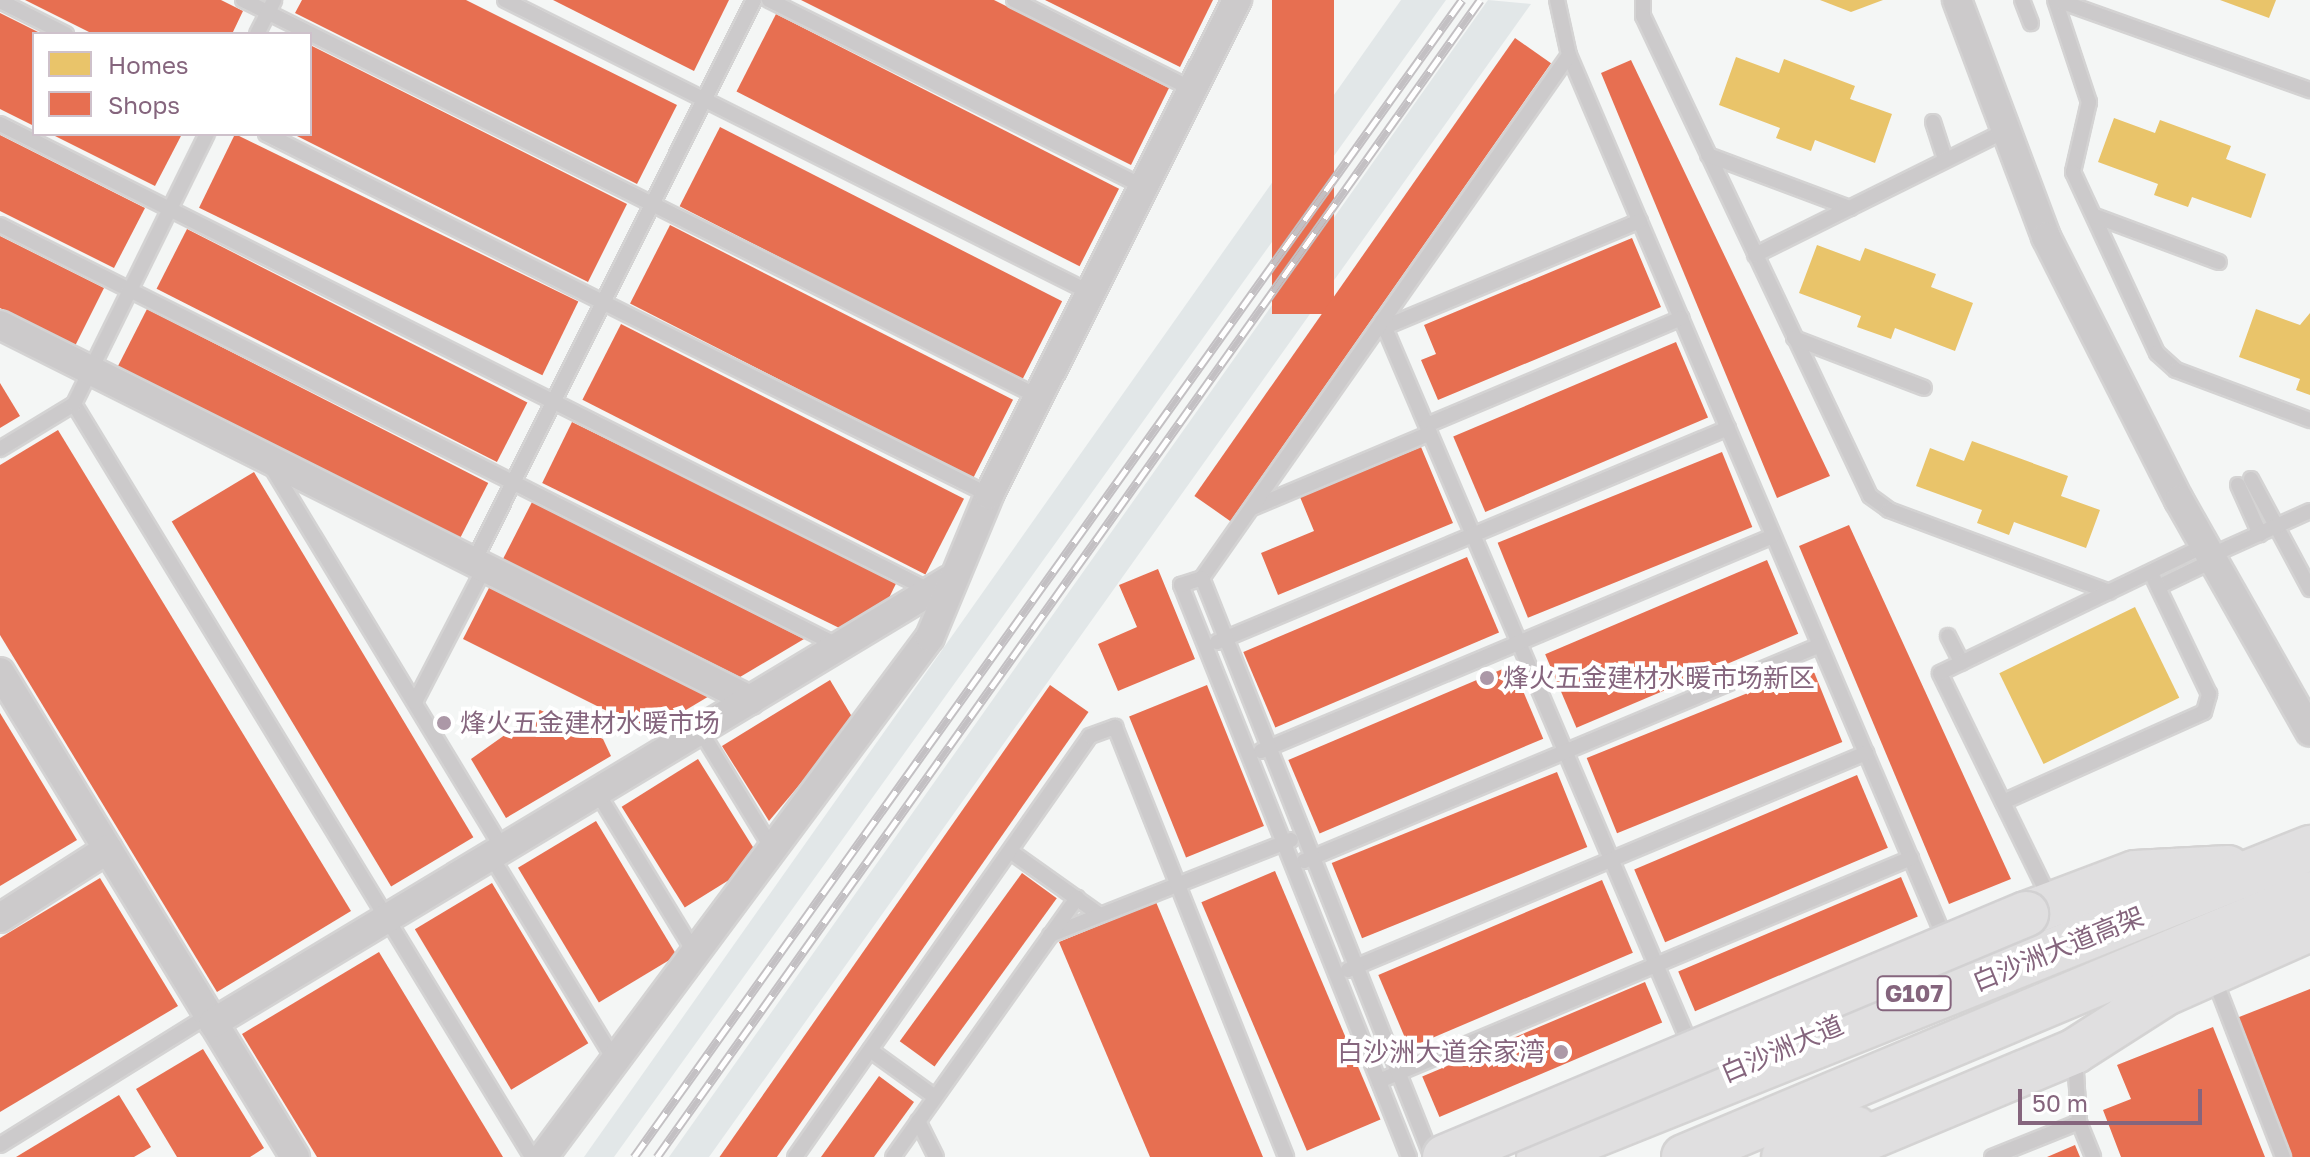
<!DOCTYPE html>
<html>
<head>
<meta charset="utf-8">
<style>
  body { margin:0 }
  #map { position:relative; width:2310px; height:1157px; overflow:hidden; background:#f4f6f5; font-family:"Golos Text","Noto Sans SC",sans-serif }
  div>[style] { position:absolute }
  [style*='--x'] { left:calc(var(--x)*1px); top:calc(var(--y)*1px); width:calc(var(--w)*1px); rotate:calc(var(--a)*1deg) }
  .green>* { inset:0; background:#e2e7e8 }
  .homes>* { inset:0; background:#e9c46a; transform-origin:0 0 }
  .shops>* { inset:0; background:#e76f51; transform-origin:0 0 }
  .roads { filter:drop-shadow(2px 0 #d4d3d3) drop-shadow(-2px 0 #d4d3d3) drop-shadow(0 2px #d4d3d3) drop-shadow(0 -2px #d4d3d3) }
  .service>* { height:14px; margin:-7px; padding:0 7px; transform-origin:7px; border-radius:7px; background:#cccacb }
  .minor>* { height:28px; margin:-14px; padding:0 14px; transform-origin:14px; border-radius:14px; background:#cccacb }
  .primary>* { height:42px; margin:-21px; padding:0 21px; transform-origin:21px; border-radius:21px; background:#e0dfe0 }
  .trunk>* { height:44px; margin:-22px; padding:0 22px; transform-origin:22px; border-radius:22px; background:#e0dfe0 }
  .rail>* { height:9px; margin-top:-4.5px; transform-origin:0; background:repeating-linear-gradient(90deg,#fff 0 18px,#c3c0c3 0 36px); box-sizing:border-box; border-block:2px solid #c3c0c3 }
  .bridges { filter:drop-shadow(2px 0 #d2d1d2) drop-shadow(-2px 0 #d2d1d2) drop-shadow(0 2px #d2d1d2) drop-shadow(0 -2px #d2d1d2) }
  .trunk-bridge>* { height:44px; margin:-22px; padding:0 22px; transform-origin:22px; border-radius:22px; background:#e0dfe0 }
  .dots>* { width:22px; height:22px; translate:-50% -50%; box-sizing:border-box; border:4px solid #fff; border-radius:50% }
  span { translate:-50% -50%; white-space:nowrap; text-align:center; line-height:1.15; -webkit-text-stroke:8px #fff; paint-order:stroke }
  .shield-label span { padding:2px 6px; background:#fff; border:2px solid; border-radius:6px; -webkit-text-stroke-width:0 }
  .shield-label { font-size:24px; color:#85657d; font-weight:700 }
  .poi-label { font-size:26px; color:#85657d }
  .left { translate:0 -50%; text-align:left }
  .right { translate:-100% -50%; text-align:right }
  .street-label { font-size:26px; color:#85657d }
  .legend { position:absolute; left:32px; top:32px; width:280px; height:104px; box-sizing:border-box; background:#fff; border:2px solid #cec1cb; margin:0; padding:10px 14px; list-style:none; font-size:24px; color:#85657d }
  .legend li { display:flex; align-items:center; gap:16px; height:40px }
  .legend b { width:40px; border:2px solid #cec1cb }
  .scale { position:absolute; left:2018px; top:1089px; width:184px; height:36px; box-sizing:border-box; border:4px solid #85657d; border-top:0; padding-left:10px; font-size:24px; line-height:28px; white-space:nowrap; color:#85657d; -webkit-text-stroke:6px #fff; paint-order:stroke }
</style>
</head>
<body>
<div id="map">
  <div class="green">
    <i style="clip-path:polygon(1401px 0,1446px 0,614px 1157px,584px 1157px)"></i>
    <i style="clip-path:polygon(1488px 0,1531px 4px,709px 1157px,669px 1157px)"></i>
  </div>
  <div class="homes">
    <i style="clip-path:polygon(1820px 0,1883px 0,1851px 12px)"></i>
    <i style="clip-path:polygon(2220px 0,2276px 0,2269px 18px)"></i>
    <i style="clip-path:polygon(1736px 57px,1779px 73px,1784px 59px,1855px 86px,1850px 99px,1892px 114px,1875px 163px,1815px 140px,1811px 151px,1776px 138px,1780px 128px,1719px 105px)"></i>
    <i style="clip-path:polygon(2114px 118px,2155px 133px,2160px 120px,2231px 146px,2226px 159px,2266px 174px,2251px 218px,2192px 197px,2188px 207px,2154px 195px,2158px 184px,2098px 162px)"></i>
    <i style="clip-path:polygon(1817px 245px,1860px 261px,1865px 248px,1936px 274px,1931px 287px,1973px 303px,1955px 351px,1895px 328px,1891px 339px,1857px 327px,1861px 316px,1799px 293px)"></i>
    <i style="clip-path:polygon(2256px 309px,2300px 325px,2310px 313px,2310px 395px,2296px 390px,2300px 379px,2239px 357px)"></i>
    <i style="clip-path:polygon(1972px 441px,2068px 476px,2061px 496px,2100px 510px,2086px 548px,2014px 522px,2009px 535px,1977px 523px,1982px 510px,1916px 486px,1930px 448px,1964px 461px)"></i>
    <i style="left:2135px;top:607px;width:101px;height:151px;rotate:64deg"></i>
  </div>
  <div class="shops">
    <i style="clip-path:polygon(25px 0,221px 0,243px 11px,232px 34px,93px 34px)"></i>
    <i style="clip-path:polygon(302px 0,466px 0,677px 105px,637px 184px,295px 13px)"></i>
    <i style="clip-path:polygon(553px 0,729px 0,694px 71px)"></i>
    <i style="clip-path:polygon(801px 0,994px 0,1169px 88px,1131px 165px)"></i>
    <i style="clip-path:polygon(1045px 0,1213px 0,1180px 67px)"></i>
    <i style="left:1272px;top:0;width:62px;height:314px"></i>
    <i style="clip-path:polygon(0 13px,42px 34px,34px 34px,34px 126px,0 109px)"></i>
    <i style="left:776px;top:14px;width:385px;height:87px;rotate:27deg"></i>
    <i style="left:1515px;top:38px;width:44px;height:559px;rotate:35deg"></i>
    <i style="clip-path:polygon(310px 45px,627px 204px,588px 282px,293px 134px,310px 134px)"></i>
    <i style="clip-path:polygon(1631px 60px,1830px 476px,1777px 498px,1601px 73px)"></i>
    <i style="left:720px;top:127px;width:384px;height:89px;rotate:27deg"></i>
    <i style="clip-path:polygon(51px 134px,182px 134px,155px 186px)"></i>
    <i style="left:235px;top:134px;width:382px;height:82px;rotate:26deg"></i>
    <i style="clip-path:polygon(0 135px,145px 208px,114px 268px,0 211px)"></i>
    <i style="left:670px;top:225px;width:385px;height:88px;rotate:27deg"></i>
    <i style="left:187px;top:229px;width:382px;height:67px;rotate:27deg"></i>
    <i style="clip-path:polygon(0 236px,104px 288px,75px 346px,0 308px)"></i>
    <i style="clip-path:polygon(1632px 238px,1661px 307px,1438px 400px,1421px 360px,1436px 354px,1424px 325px)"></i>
    <i style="left:147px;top:309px;width:383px;height:65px;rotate:27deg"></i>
    <i style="left:621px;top:324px;width:385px;height:85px;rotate:27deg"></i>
    <i style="left:1676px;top:342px;width:82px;height:242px;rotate:67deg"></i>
    <i style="clip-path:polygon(0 383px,20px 416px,0 428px)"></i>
    <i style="left:572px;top:422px;width:362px;height:68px;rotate:26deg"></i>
    <i style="clip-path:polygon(58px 430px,351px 911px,217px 992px,0 635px,0 465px)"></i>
    <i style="clip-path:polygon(1421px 447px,1453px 523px,1278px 595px,1261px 553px,1314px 531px,1300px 497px)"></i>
    <i style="left:1722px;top:452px;width:81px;height:242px;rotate:68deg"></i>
    <i style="left:254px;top:472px;width:426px;height:96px;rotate:59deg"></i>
    <i style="clip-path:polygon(532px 502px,804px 639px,740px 677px,503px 559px)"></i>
    <i style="clip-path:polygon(1849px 525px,2011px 879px,1949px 904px,1799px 546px)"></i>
    <i style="left:1467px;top:557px;width:82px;height:243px;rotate:67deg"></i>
    <i style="left:1767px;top:560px;width:80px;height:241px;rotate:67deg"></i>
    <i style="clip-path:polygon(1158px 569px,1195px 659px,1118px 691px,1098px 644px,1137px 627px,1119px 585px)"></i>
    <i style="clip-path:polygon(493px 580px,716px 692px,649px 732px,463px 639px)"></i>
    <i style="left:1512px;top:665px;width:80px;height:243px;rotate:67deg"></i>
    <i style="left:1812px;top:667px;width:81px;height:243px;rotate:68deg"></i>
    <i style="clip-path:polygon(830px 680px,854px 720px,769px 821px,722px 746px)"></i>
    <i style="left:1050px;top:685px;width:47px;height:581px;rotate:35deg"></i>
    <i style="left:1207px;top:685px;width:152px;height:84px;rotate:68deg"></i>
    <i style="clip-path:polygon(540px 710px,603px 739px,611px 756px,506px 818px,471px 759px)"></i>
    <i style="clip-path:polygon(0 713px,77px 840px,0 886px)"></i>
    <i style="left:698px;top:759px;width:119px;height:90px;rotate:58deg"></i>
    <i style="left:1557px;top:772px;width:81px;height:243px;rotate:68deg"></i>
    <i style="left:1857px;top:775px;width:79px;height:242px;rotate:67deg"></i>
    <i style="left:596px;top:821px;width:157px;height:91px;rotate:59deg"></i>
    <i style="left:1275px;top:871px;width:270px;height:80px;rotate:67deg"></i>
    <i style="left:1022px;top:873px;width:43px;height:208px;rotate:36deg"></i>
    <i style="left:1901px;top:877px;width:43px;height:242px;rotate:67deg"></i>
    <i style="clip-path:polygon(100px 878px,178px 1006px,0 1112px,0 938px)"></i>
    <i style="left:1602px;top:880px;width:79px;height:243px;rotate:67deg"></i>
    <i style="left:492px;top:883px;width:187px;height:90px;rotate:59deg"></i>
    <i style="clip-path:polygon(1156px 902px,1263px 1157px,1150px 1157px,1059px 942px)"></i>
    <i style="clip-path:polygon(379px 952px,503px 1157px,317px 1157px,242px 1034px)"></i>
    <i style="left:1645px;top:982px;width:44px;height:242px;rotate:67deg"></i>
    <i style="clip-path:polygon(2310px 989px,2310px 1157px,2289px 1157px,2234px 1019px)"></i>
    <i style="clip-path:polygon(2213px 1027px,2265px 1157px,2121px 1157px,2103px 1110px,2131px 1099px,2117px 1065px)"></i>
    <i style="clip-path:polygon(203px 1049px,264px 1148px,250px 1157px,177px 1157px,136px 1089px)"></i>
    <i style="clip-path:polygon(879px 1076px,914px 1102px,874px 1157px,821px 1157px)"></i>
    <i style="clip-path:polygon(119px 1095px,151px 1147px,134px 1157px,16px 1157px)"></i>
    <i style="clip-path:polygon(2075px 1145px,2080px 1157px,2047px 1157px)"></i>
  </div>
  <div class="roads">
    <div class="service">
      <i style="--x:243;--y:0;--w:890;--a:26.51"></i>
      <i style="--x:505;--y:0;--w:655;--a:26.57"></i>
      <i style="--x:769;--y:0;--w:419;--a:26.5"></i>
      <i style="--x:1014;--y:0;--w:199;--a:26.6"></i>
      <i style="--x:1557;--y:0;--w:56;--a:77.7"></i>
      <i style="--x:1569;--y:55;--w:966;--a:66.96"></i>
      <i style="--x:1643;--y:0;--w:16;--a:90"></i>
      <i style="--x:1643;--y:16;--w:531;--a:64.69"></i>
      <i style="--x:1870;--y:496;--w:24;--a:36"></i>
      <i style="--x:1889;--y:510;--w:235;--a:20.4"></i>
      <i style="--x:2022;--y:0;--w:25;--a:69"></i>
      <i style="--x:2055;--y:0;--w:108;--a:71.6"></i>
      <i style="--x:2089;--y:102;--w:72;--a:102.9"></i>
      <i style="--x:2073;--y:172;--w:200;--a:65.1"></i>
      <i style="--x:2157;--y:353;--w:25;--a:42"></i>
      <i style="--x:2176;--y:370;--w:143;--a:20.5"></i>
      <i style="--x:2057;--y:0;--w:269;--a:19.6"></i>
      <i style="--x:0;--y:1;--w:74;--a:26.6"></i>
      <i style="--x:257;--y:34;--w:38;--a:-63"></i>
      <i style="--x:1933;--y:122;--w:40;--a:72"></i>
      <i style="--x:0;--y:124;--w:1042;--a:26.64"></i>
      <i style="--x:266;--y:134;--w:808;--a:26.53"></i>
      <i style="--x:1708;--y:155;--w:152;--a:20.5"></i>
      <i style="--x:2095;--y:216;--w:132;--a:20.4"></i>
      <i style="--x:0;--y:225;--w:939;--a:26.65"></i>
      <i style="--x:1755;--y:255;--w:277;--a:-26.4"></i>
      <i style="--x:1382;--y:321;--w:789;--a:66.94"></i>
      <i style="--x:1385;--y:327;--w:276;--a:-22.6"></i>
      <i style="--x:1794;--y:338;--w:139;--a:21"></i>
      <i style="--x:74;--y:404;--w:881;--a:58.69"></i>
      <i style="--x:1427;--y:425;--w:276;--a:-22.8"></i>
      <i style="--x:0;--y:449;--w:87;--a:-31.3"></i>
      <i style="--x:74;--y:404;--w:301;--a:-63.8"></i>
      <i style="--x:271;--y:466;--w:448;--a:58.8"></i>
      <i style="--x:2251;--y:479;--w:125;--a:61.8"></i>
      <i style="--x:2238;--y:485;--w:54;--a:65.8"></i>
      <i style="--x:1252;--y:508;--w:193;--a:-22.8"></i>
      <i style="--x:2212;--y:555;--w:107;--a:-24.2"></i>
      <i style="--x:474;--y:561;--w:627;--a:-63.48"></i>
      <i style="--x:1202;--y:578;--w:639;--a:-54.94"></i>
      <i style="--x:2158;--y:587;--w:62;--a:-25.7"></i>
      <i style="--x:1948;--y:636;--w:30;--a:63"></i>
      <i style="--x:1217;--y:642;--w:554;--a:-22.72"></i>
      <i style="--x:415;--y:702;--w:152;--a:-62.6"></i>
      <i style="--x:700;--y:730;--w:140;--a:58.7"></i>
      <i style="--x:1261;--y:751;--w:555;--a:-22.78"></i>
      <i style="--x:597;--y:792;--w:191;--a:58.7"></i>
      <i style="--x:2003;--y:802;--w:220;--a:-24.1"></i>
      <i style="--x:2204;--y:712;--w:19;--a:-74"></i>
      <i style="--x:2209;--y:694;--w:134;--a:-115.6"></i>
      <i style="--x:1010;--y:851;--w:110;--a:35.4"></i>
      <i style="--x:491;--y:856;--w:243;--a:58.8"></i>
      <i style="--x:1304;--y:861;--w:559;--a:-22.71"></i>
      <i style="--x:2050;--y:899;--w:251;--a:-116"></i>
      <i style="--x:1940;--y:673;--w:295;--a:-25.7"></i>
      <i style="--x:1050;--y:935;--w:259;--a:-21.5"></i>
      <i style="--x:1348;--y:970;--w:562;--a:-22.73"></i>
      <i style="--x:2214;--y:978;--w:192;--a:68.9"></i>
      <i style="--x:870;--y:1050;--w:80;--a:35.9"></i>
      <i style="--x:2075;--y:1056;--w:66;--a:86.5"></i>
      <i style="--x:2079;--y:1122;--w:38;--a:68"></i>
      <i style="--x:1379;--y:1081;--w:577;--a:-22.74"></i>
      <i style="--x:918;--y:1121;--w:40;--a:63.4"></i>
      <i style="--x:0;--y:1145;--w:246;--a:-31.9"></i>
      <i style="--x:795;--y:1157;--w:514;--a:-54.98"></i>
      <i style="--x:1090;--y:736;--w:27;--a:-20"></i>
      <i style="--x:1115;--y:727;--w:463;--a:68.3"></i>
      <i style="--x:893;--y:1157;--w:318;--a:-54.6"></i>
      <i style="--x:1409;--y:1157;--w:616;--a:-111.73"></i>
      <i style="--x:1181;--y:585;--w:22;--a:-18"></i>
      <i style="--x:1202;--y:578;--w:623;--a:68.34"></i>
      <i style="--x:1992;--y:1157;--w:94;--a:-21.9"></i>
    </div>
    <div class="minor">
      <i style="--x:1957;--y:0;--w:253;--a:69.4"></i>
      <i style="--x:2046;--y:237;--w:295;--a:63.2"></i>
      <i style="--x:2179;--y:500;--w:266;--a:60.5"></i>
      <i style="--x:0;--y:325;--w:839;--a:26.57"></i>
      <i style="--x:0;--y:672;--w:568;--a:58.69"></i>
      <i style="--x:0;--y:918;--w:128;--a:-32.6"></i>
      <i style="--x:213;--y:1023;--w:859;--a:-31.04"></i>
      <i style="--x:543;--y:1157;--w:648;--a:-53.34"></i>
      <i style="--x:930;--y:637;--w:154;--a:-67.4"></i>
      <i style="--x:989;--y:495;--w:554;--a:-63.39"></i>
    </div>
    <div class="primary">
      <i style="--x:2130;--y:1010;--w:197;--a:-24"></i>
      <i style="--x:1783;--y:1157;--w:79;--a:-21.7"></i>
    </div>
    <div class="trunk">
      <i style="--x:2026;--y:914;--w:116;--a:-20.6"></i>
      <i style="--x:2135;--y:873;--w:93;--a:-3.1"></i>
      <i style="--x:1539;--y:1157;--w:831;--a:-21.84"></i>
      <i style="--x:1684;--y:1157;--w:679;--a:-22.79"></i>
      <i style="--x:1822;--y:1157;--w:274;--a:-22.7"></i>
      <i style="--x:2075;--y:1051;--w:102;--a:-32.6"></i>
    </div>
  </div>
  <div class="rail">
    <i style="--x:634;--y:1157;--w:1423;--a:-54.41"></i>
    <i style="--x:657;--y:1157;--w:1420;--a:-54.57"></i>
  </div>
  <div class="bridges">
    <div class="trunk-bridge">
      <i style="--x:1445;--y:1157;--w:630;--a:-22.7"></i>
    </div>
  </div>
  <div class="dots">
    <i style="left:1487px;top:678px;background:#ac98a7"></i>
    <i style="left:444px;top:723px;background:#ac98a7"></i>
    <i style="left:1561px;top:1052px;background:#ac98a7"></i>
  </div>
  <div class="shield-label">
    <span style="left:1914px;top:993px">G107</span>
  </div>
  <div class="poi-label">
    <span class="left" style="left:1503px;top:678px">烽火五金建材水暖市场新区</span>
    <span class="left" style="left:460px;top:723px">烽火五金建材水暖市场</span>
    <span class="right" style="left:1545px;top:1052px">白沙洲大道余家湾</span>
  </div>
  <div class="street-label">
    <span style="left:2058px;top:949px;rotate:-22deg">白沙洲大道高架</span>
    <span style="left:1782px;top:1049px;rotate:-23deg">白沙洲大道</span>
  </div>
  <ul class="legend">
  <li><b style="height:22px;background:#e9c46a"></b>Homes</li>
  <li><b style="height:22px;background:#e76f51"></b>Shops</li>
  </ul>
  <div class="scale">50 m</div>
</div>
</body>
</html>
